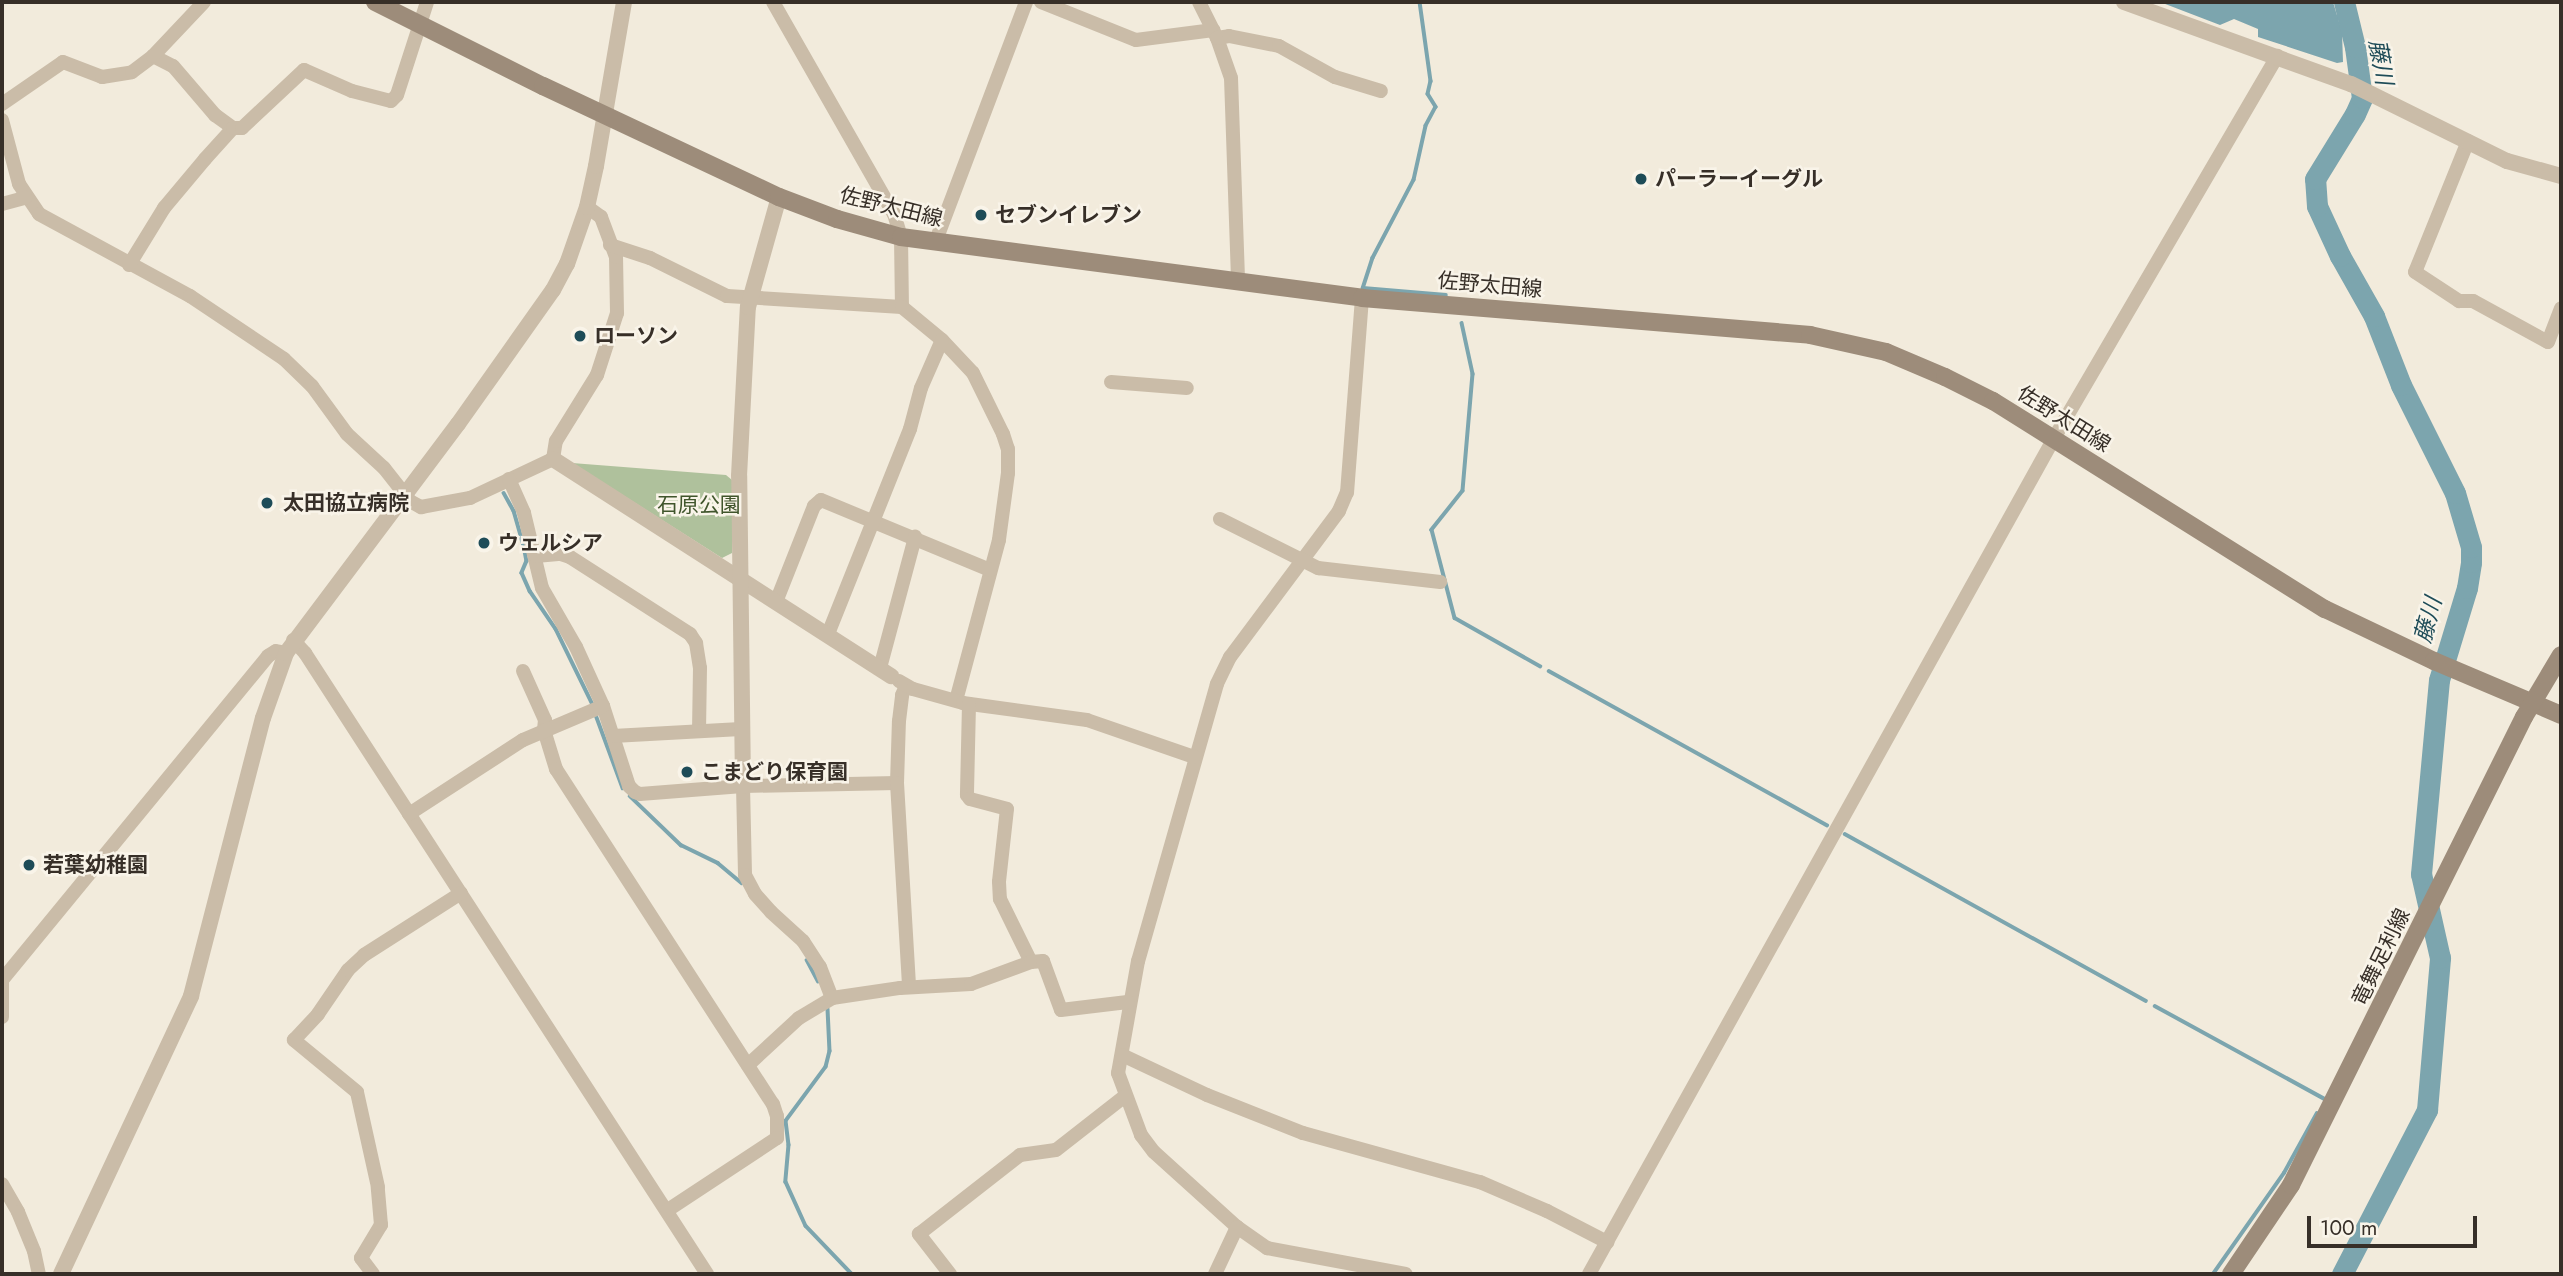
<!DOCTYPE html>
<html>
<head>
<meta charset="utf-8">
<style>
  body { margin:0 }
  #map { position:relative; width:2563px; height:1276px; overflow:hidden; background:#f2ebdc; font-family:Jost,"Noto Sans JP",sans-serif }
  div>[style] { position:absolute }
  [style*='--x'] { left:calc(var(--x)*1px); top:calc(var(--y)*1px); width:calc(var(--w)*1px); rotate:calc(var(--a)*1deg) }
  .green>* { inset:0; background:#afc19c }
  .water>* { inset:0; background:#7ca5ae }
  .stream>* { height:3.5px; margin:-1.75px; padding:0 1.75px; transform-origin:1.75px; border-radius:1.75px; background:#7ca5ae }
  .river>* { height:21px; margin:-10.5px; padding:0 10.5px; transform-origin:10.5px; border-radius:10.5px; background:#7ca5ae }
  .minor>* { height:14px; margin:-7px; padding:0 7px; transform-origin:7px; border-radius:7px; background:#cabca8 }
  .tertiary>* { height:16px; margin:-8px; padding:0 8px; transform-origin:8px; border-radius:8px; background:#cabca8 }
  .secondary>* { height:18px; margin:-9px; padding:0 9px; transform-origin:9px; border-radius:9px; background:#9d8c7a }
  .dots>* { width:19px; height:19px; translate:-50% -50%; box-sizing:border-box; border:4px solid #f9f4e9; border-radius:50% }
  span { translate:-50% -50%; white-space:nowrap; text-align:center; line-height:1.15; -webkit-text-stroke:5px #f9f4e9; paint-order:stroke }
  .poi-label { font-size:21px; color:#372f28; font-weight:700 }
  .left { translate:0 -50%; text-align:left }
  .street-label { font-size:21px; color:#372f28 }
  .park-label { font-size:21px; color:#40552c }
  .water-label { font-size:23px; color:#1e4c58; font-style:italic }
  .frame { position:absolute; inset:0; border:4px solid #372f28; pointer-events:none }
  .scale { position:absolute; left:2307px; top:1216px; width:170px; height:32px; box-sizing:border-box; border:4px solid #372f28; border-top:0; padding-left:9px; font-size:21px; line-height:24px; white-space:nowrap; color:#372f28; -webkit-text-stroke:5px #f9f4e9; paint-order:stroke }
</style>
</head>
<body>
<div id="map">
  <div class="green">
    <i style="clip-path:polygon(572px 463px,726px 475px,732px 480px,732px 553px,722px 558px)"></i>
  </div>
  <div class="water">
    <i style="clip-path:polygon(2160px 2px,2333px 2px,2342px 32px,2343px 62px,2337px 63px,2258px 37px,2258px 29px,2234px 19px,2220px 25px)"></i>
  </div>
  <div class="stream">
    <i style="--x:1420;--y:2;--w:80;--a:82.1"></i>
    <i style="--x:1431;--y:81;--w:13;--a:103"></i>
    <i style="--x:1428;--y:94;--w:15;--a:58"></i>
    <i style="--x:1436;--y:107;--w:21;--a:118"></i>
    <i style="--x:1426;--y:126;--w:55;--a:102.5"></i>
    <i style="--x:1414;--y:180;--w:88;--a:117.7"></i>
    <i style="--x:1373;--y:258;--w:32;--a:108"></i>
    <i style="--x:1363;--y:288;--w:83;--a:4.8"></i>
    <i style="--x:2336;--y:17;--w:11;--a:-5"></i>
    <i style="--x:2352;--y:63;--w:8;--a:23"></i>
    <i style="--x:1462;--y:323;--w:52;--a:77.8"></i>
    <i style="--x:1473;--y:374;--w:117;--a:94.9"></i>
    <i style="--x:1463;--y:491;--w:50;--a:128.5"></i>
    <i style="--x:1432;--y:530;--w:91;--a:75.4"></i>
    <i style="--x:1455;--y:618;--w:98;--a:29.5"></i>
    <i style="--x:504;--y:493;--w:21;--a:61"></i>
    <i style="--x:514;--y:511;--w:36;--a:74"></i>
    <i style="--x:524;--y:546;--w:15;--a:79"></i>
    <i style="--x:527;--y:561;--w:13;--a:113"></i>
    <i style="--x:522;--y:573;--w:20;--a:66"></i>
    <i style="--x:530;--y:591;--w:46;--a:55.6"></i>
    <i style="--x:556;--y:629;--w:85;--a:64"></i>
    <i style="--x:1549;--y:671;--w:318;--a:29"></i>
    <i style="--x:596;--y:715;--w:78;--a:69.7"></i>
    <i style="--x:630;--y:796;--w:71;--a:43.9"></i>
    <i style="--x:681;--y:845;--w:41;--a:25.9"></i>
    <i style="--x:718;--y:863;--w:31;--a:40"></i>
    <i style="--x:1845;--y:834;--w:344;--a:29"></i>
    <i style="--x:807;--y:960;--w:24;--a:62"></i>
    <i style="--x:2155;--y:1006;--w:194;--a:28.7"></i>
    <i style="--x:828;--y:1009;--w:42;--a:87.3"></i>
    <i style="--x:830;--y:1051;--w:16;--a:104"></i>
    <i style="--x:826;--y:1067;--w:67;--a:126.5"></i>
    <i style="--x:786;--y:1121;--w:24;--a:83"></i>
    <i style="--x:789;--y:1145;--w:37;--a:95"></i>
    <i style="--x:786;--y:1182;--w:48;--a:65.6"></i>
    <i style="--x:806;--y:1226;--w:66;--a:46.2"></i>
    <i style="--x:2213;--y:1274;--w:123;--a:-54.9"></i>
    <i style="--x:2284;--y:1173;--w:68;--a:-61.2"></i>
  </div>
  <div class="river">
    <i style="--x:2342;--y:1274;--w:185;--a:-62.6"></i>
    <i style="--x:2427;--y:1110;--w:153;--a:-85.1"></i>
    <i style="--x:2440;--y:958;--w:86;--a:-102.7"></i>
    <i style="--x:2421;--y:874;--w:195;--a:-84.7"></i>
    <i style="--x:2439;--y:680;--w:96;--a:-73.1"></i>
    <i style="--x:2467;--y:588;--w:26;--a:-81"></i>
    <i style="--x:2471;--y:562;--w:15;--a:-90"></i>
    <i style="--x:2471;--y:547;--w:56;--a:-106.5"></i>
    <i style="--x:2455;--y:493;--w:121;--a:-116.6"></i>
    <i style="--x:2401;--y:385;--w:74;--a:-111.4"></i>
    <i style="--x:2374;--y:316;--w:69;--a:-119.5"></i>
    <i style="--x:2340;--y:256;--w:55;--a:-114.7"></i>
    <i style="--x:2317;--y:206;--w:27;--a:-94"></i>
    <i style="--x:2315;--y:179;--w:76;--a:-58.4"></i>
    <i style="--x:2355;--y:114;--w:17;--a:-66"></i>
    <i style="--x:2362;--y:98;--w:51;--a:-97.8"></i>
    <i style="--x:2355;--y:47;--w:46;--a:-103.7"></i>
  </div>
  <div class="minor">
    <i style="--x:773;--y:2;--w:244;--a:60.3"></i>
    <i style="--x:894;--y:214;--w:24;--a:73"></i>
    <i style="--x:901;--y:237;--w:70;--a:89.2"></i>
    <i style="--x:1041;--y:2;--w:102;--a:21.8"></i>
    <i style="--x:1136;--y:40;--w:78;--a:-7.4"></i>
    <i style="--x:1199;--y:2;--w:40;--a:63.4"></i>
    <i style="--x:1217;--y:38;--w:42;--a:70.7"></i>
    <i style="--x:1231;--y:78;--w:203;--a:88"></i>
    <i style="--x:1217;--y:38;--w:12;--a:-9"></i>
    <i style="--x:1229;--y:36;--w:51;--a:11.3"></i>
    <i style="--x:1279;--y:46;--w:64;--a:29"></i>
    <i style="--x:1335;--y:77;--w:48;--a:16.9"></i>
    <i style="--x:153;--y:56;--w:22;--a:27"></i>
    <i style="--x:173;--y:66;--w:65;--a:49.4"></i>
    <i style="--x:215;--y:115;--w:22;--a:36"></i>
    <i style="--x:2;--y:104;--w:74;--a:-34.5"></i>
    <i style="--x:63;--y:62;--w:42;--a:21"></i>
    <i style="--x:102;--y:77;--w:30;--a:-9"></i>
    <i style="--x:132;--y:72;--w:26;--a:-37"></i>
    <i style="--x:153;--y:56;--w:74;--a:-46.6"></i>
    <i style="--x:2;--y:120;--w:66;--a:75.1"></i>
    <i style="--x:19;--y:184;--w:36;--a:56"></i>
    <i style="--x:39;--y:214;--w:172;--a:28.5"></i>
    <i style="--x:190;--y:296;--w:113;--a:33.8"></i>
    <i style="--x:284;--y:359;--w:39;--a:44"></i>
    <i style="--x:312;--y:386;--w:59;--a:53.9"></i>
    <i style="--x:347;--y:434;--w:50;--a:42.6"></i>
    <i style="--x:384;--y:468;--w:42;--a:51.8"></i>
    <i style="--x:410;--y:501;--w:13;--a:29"></i>
    <i style="--x:421;--y:507;--w:50;--a:-10.4"></i>
    <i style="--x:470;--y:498;--w:92;--a:-25.2"></i>
    <i style="--x:553;--y:459;--w:18;--a:-81"></i>
    <i style="--x:556;--y:441;--w:78;--a:-58.2"></i>
    <i style="--x:597;--y:375;--w:65;--a:-72.1"></i>
    <i style="--x:617;--y:313;--w:56;--a:-91"></i>
    <i style="--x:616;--y:257;--w:43;--a:-110.6"></i>
    <i style="--x:601;--y:217;--w:17;--a:-144"></i>
    <i style="--x:2468;--y:141;--w:141;--a:112"></i>
    <i style="--x:2415;--y:272;--w:53;--a:33.4"></i>
    <i style="--x:2459;--y:301;--w:14;--a:0"></i>
    <i style="--x:2473;--y:301;--w:85;--a:28.7"></i>
    <i style="--x:2548;--y:342;--w:36;--a:-69"></i>
    <i style="--x:2;--y:204;--w:24;--a:-15"></i>
    <i style="--x:935;--y:243;--w:258;--a:-69.3"></i>
    <i style="--x:610;--y:245;--w:42;--a:18"></i>
    <i style="--x:650;--y:258;--w:86;--a:26.3"></i>
    <i style="--x:727;--y:296;--w:175;--a:3.6"></i>
    <i style="--x:902;--y:307;--w:52;--a:39.5"></i>
    <i style="--x:942;--y:340;--w:45;--a:46.8"></i>
    <i style="--x:973;--y:373;--w:68;--a:63.8"></i>
    <i style="--x:1003;--y:434;--w:16;--a:72"></i>
    <i style="--x:1008;--y:449;--w:24;--a:90"></i>
    <i style="--x:1008;--y:473;--w:68;--a:97.7"></i>
    <i style="--x:999;--y:540;--w:166;--a:105"></i>
    <i style="--x:129;--y:265;--w:67;--a:-58.4"></i>
    <i style="--x:164;--y:208;--w:64;--a:-50.1"></i>
    <i style="--x:205;--y:159;--w:42;--a:-47.9"></i>
    <i style="--x:233;--y:128;--w:9;--a:0"></i>
    <i style="--x:242;--y:128;--w:85;--a:-43.1"></i>
    <i style="--x:304;--y:70;--w:52;--a:23.6"></i>
    <i style="--x:352;--y:91;--w:40;--a:14.4"></i>
    <i style="--x:391;--y:101;--w:8;--a:-45"></i>
    <i style="--x:397;--y:95;--w:98;--a:-72.1"></i>
    <i style="--x:1362;--y:298;--w:195;--a:94.4"></i>
    <i style="--x:1347;--y:492;--w:21;--a:113"></i>
    <i style="--x:1339;--y:511;--w:182;--a:126.7"></i>
    <i style="--x:1230;--y:657;--w:30;--a:116"></i>
    <i style="--x:1217;--y:684;--w:288;--a:105.9"></i>
    <i style="--x:1138;--y:961;--w:114;--a:100.1"></i>
    <i style="--x:1118;--y:1073;--w:66;--a:69.6"></i>
    <i style="--x:1141;--y:1135;--w:21;--a:53"></i>
    <i style="--x:1154;--y:1152;--w:112;--a:42.1"></i>
    <i style="--x:1237;--y:1227;--w:37;--a:35"></i>
    <i style="--x:1267;--y:1248;--w:141;--a:10.6"></i>
    <i style="--x:1111;--y:382;--w:76;--a:4.5"></i>
    <i style="--x:509;--y:479;--w:37;--a:66"></i>
    <i style="--x:524;--y:513;--w:77;--a:76.5"></i>
    <i style="--x:542;--y:588;--w:68;--a:60"></i>
    <i style="--x:576;--y:647;--w:65;--a:65.4"></i>
    <i style="--x:603;--y:706;--w:84;--a:72"></i>
    <i style="--x:629;--y:786;--w:8;--a:45"></i>
    <i style="--x:635;--y:792;--w:5;--a:22"></i>
    <i style="--x:640;--y:794;--w:103;--a:-4.4"></i>
    <i style="--x:743;--y:786;--w:154;--a:-1.1"></i>
    <i style="--x:897;--y:783;--w:62;--a:-88.2"></i>
    <i style="--x:899;--y:721;--w:26;--a:-83"></i>
    <i style="--x:902;--y:695;--w:10;--a:-66"></i>
    <i style="--x:1220;--y:519;--w:110;--a:26.6"></i>
    <i style="--x:1318;--y:568;--w:123;--a:6.5"></i>
    <i style="--x:536;--y:556;--w:25;--a:-5"></i>
    <i style="--x:561;--y:554;--w:9;--a:18"></i>
    <i style="--x:570;--y:557;--w:143;--a:32.7"></i>
    <i style="--x:690;--y:634;--w:11;--a:56"></i>
    <i style="--x:696;--y:643;--w:25;--a:81"></i>
    <i style="--x:700;--y:668;--w:63;--a:90.9"></i>
    <i style="--x:776;--y:602;--w:103;--a:-68.4"></i>
    <i style="--x:814;--y:506;--w:9;--a:-41"></i>
    <i style="--x:821;--y:500;--w:183;--a:22.5"></i>
    <i style="--x:828;--y:634;--w:221;--a:-68.2"></i>
    <i style="--x:910;--y:429;--w:42;--a:-75"></i>
    <i style="--x:921;--y:388;--w:52;--a:-66.4"></i>
    <i style="--x:293;--y:640;--w:18;--a:47"></i>
    <i style="--x:305;--y:653;--w:740;--a:57.08"></i>
    <i style="--x:880;--y:668;--w:136;--a:-75"></i>
    <i style="--x:523;--y:671;--w:54;--a:65.8"></i>
    <i style="--x:545;--y:720;--w:10;--a:96"></i>
    <i style="--x:544;--y:730;--w:41;--a:72.9"></i>
    <i style="--x:556;--y:769;--w:399;--a:57.1"></i>
    <i style="--x:773;--y:1104;--w:13;--a:72"></i>
    <i style="--x:777;--y:1116;--w:22;--a:90"></i>
    <i style="--x:777;--y:1138;--w:131;--a:146.6"></i>
    <i style="--x:899;--y:681;--w:16;--a:30"></i>
    <i style="--x:913;--y:689;--w:52;--a:15.6"></i>
    <i style="--x:963;--y:703;--w:125;--a:7.8"></i>
    <i style="--x:1087;--y:720;--w:113;--a:19.1"></i>
    <i style="--x:969;--y:704;--w:91;--a:91.3"></i>
    <i style="--x:967;--y:795;--w:5;--a:53"></i>
    <i style="--x:970;--y:799;--w:38;--a:15"></i>
    <i style="--x:1007;--y:809;--w:73;--a:96.3"></i>
    <i style="--x:999;--y:882;--w:17;--a:87"></i>
    <i style="--x:1000;--y:899;--w:70;--a:63.8"></i>
    <i style="--x:613;--y:736;--w:128;--a:-3.1"></i>
    <i style="--x:897;--y:783;--w:204;--a:86.6"></i>
    <i style="--x:743;--y:786;--w:89;--a:88.7"></i>
    <i style="--x:745;--y:875;--w:21;--a:62"></i>
    <i style="--x:755;--y:894;--w:24;--a:48"></i>
    <i style="--x:771;--y:912;--w:43;--a:42.2"></i>
    <i style="--x:803;--y:941;--w:31;--a:57"></i>
    <i style="--x:820;--y:967;--w:33;--a:69"></i>
    <i style="--x:409;--y:814;--w:136;--a:-33"></i>
    <i style="--x:523;--y:740;--w:87;--a:-23"></i>
    <i style="--x:2;--y:1017;--w:37;--a:-90"></i>
    <i style="--x:2;--y:980;--w:419;--a:-50.6"></i>
    <i style="--x:268;--y:656;--w:9;--a:-32"></i>
    <i style="--x:276;--y:651;--w:10;--a:11"></i>
    <i style="--x:1122;--y:1055;--w:94;--a:25.2"></i>
    <i style="--x:1207;--y:1095;--w:103;--a:21.6"></i>
    <i style="--x:1303;--y:1133;--w:184;--a:15.5"></i>
    <i style="--x:1480;--y:1182;--w:73;--a:23.4"></i>
    <i style="--x:1547;--y:1211;--w:68;--a:27.3"></i>
    <i style="--x:748;--y:1065;--w:69;--a:-42.7"></i>
    <i style="--x:799;--y:1018;--w:39;--a:-31"></i>
    <i style="--x:832;--y:998;--w:69;--a:-8.4"></i>
    <i style="--x:900;--y:988;--w:71;--a:-3.2"></i>
    <i style="--x:971;--y:984;--w:64;--a:-20.1"></i>
    <i style="--x:1031;--y:962;--w:12;--a:-5"></i>
    <i style="--x:1043;--y:961;--w:52;--a:69.8"></i>
    <i style="--x:1061;--y:1010;--w:67;--a:-6.8"></i>
    <i style="--x:2;--y:1184;--w:32;--a:60"></i>
    <i style="--x:18;--y:1212;--w:42;--a:67.7"></i>
    <i style="--x:34;--y:1251;--w:24;--a:78"></i>
    <i style="--x:373;--y:1274;--w:20;--a:-127"></i>
    <i style="--x:361;--y:1258;--w:39;--a:-59"></i>
    <i style="--x:381;--y:1225;--w:38;--a:-95"></i>
    <i style="--x:378;--y:1187;--w:97;--a:-102.5"></i>
    <i style="--x:357;--y:1092;--w:82;--a:-140.5"></i>
    <i style="--x:294;--y:1040;--w:35;--a:-47"></i>
    <i style="--x:318;--y:1014;--w:53;--a:-55.7"></i>
    <i style="--x:348;--y:970;--w:22;--a:-43"></i>
    <i style="--x:364;--y:955;--w:115;--a:-32.6"></i>
    <i style="--x:950;--y:1274;--w:51;--a:-127.8"></i>
    <i style="--x:919;--y:1234;--w:128;--a:-38"></i>
    <i style="--x:1020;--y:1155;--w:36;--a:-8"></i>
    <i style="--x:1056;--y:1150;--w:88;--a:-38"></i>
    <i style="--x:1215;--y:1274;--w:52;--a:-64.9"></i>
    <i style="--x:1589;--y:1274;--w:954;--a:-60.91"></i>
    <i style="--x:2053;--y:440;--w:445;--a:-59.7"></i>
  </div>
  <div class="tertiary">
    <i style="--x:2124;--y:2;--w:241;--a:19.9"></i>
    <i style="--x:2351;--y:84;--w:174;--a:26.3"></i>
    <i style="--x:2507;--y:161;--w:56;--a:15.5"></i>
    <i style="--x:553;--y:459;--w:402;--a:32.7"></i>
    <i style="--x:743;--y:786;--w:310;--a:-90.7"></i>
    <i style="--x:739;--y:476;--w:169;--a:-87"></i>
    <i style="--x:748;--y:307;--w:114;--a:-74.3"></i>
    <i style="--x:61;--y:1274;--w:307;--a:-64.9"></i>
    <i style="--x:191;--y:996;--w:287;--a:-75.5"></i>
    <i style="--x:263;--y:718;--w:69;--a:-70.5"></i>
    <i style="--x:286;--y:653;--w:286;--a:-53.1"></i>
    <i style="--x:458;--y:424;--w:164;--a:-54.7"></i>
    <i style="--x:553;--y:290;--w:30;--a:-62"></i>
    <i style="--x:567;--y:264;--w:60;--a:-70.7"></i>
    <i style="--x:587;--y:207;--w:42;--a:-77.6"></i>
    <i style="--x:596;--y:166;--w:166;--a:-80.3"></i>
  </div>
  <div class="secondary">
    <i style="--x:375;--y:2;--w:188;--a:26.6"></i>
    <i style="--x:543;--y:86;--w:261;--a:25.2"></i>
    <i style="--x:779;--y:197;--w:62;--a:20.8"></i>
    <i style="--x:837;--y:219;--w:66;--a:15.7"></i>
    <i style="--x:901;--y:237;--w:465;--a:7.5"></i>
    <i style="--x:1362;--y:298;--w:450;--a:4.7"></i>
    <i style="--x:1810;--y:335;--w:78;--a:12.6"></i>
    <i style="--x:1886;--y:352;--w:64;--a:23"></i>
    <i style="--x:1945;--y:377;--w:54;--a:26.6"></i>
    <i style="--x:1993;--y:401;--w:392;--a:32.1"></i>
    <i style="--x:2325;--y:609;--w:121;--a:25.5"></i>
    <i style="--x:2434;--y:661;--w:138;--a:23"></i>
    <i style="--x:2231;--y:1274;--w:107;--a:-56"></i>
    <i style="--x:2291;--y:1185;--w:523;--a:-63.53"></i>
    <i style="--x:2524;--y:717;--w:72;--a:-59.2"></i>
  </div>
  <div class="dots">
    <i style="left:1641px;top:179px;background:#1e4c58"></i>
    <i style="left:981px;top:215px;background:#1e4c58"></i>
    <i style="left:580px;top:336px;background:#1e4c58"></i>
    <i style="left:267px;top:503px;background:#1e4c58"></i>
    <i style="left:484px;top:543px;background:#1e4c58"></i>
    <i style="left:687px;top:772px;background:#1e4c58"></i>
    <i style="left:29px;top:865px;background:#1e4c58"></i>
  </div>
  <div class="poi-label">
    <span class="left" style="left:1655px;top:179px">パーラーイーグル</span>
    <span class="left" style="left:995px;top:215px">セブンイレブン</span>
    <span class="left" style="left:594px;top:336px">ローソン</span>
    <span class="left" style="left:283px;top:503px">太田協立病院</span>
    <span class="left" style="left:498px;top:543px">ウェルシア</span>
    <span class="left" style="left:701px;top:772px">こまどり保育園</span>
    <span class="left" style="left:43px;top:865px">若葉幼稚園</span>
  </div>
  <div class="street-label">
    <span style="left:891px;top:207px;rotate:14deg">佐野太田線</span>
    <span style="left:1490px;top:285px;rotate:5deg">佐野太田線</span>
    <span style="left:2064px;top:419px;rotate:32deg">佐野太田線</span>
    <span style="left:2381px;top:957px;rotate:-64deg">竜舞足利線</span>
  </div>
  <div class="park-label">
    <span style="left:699px;top:505px">石原公園</span>
  </div>
  <div class="water-label">
    <span style="left:2381px;top:62px;rotate:80deg">藤川</span>
    <span style="left:2428px;top:620px;rotate:-75deg">藤川</span>
  </div>
  <div class="frame"></div>
  <div class="scale">100 m</div>
</div>
</body>
</html>
